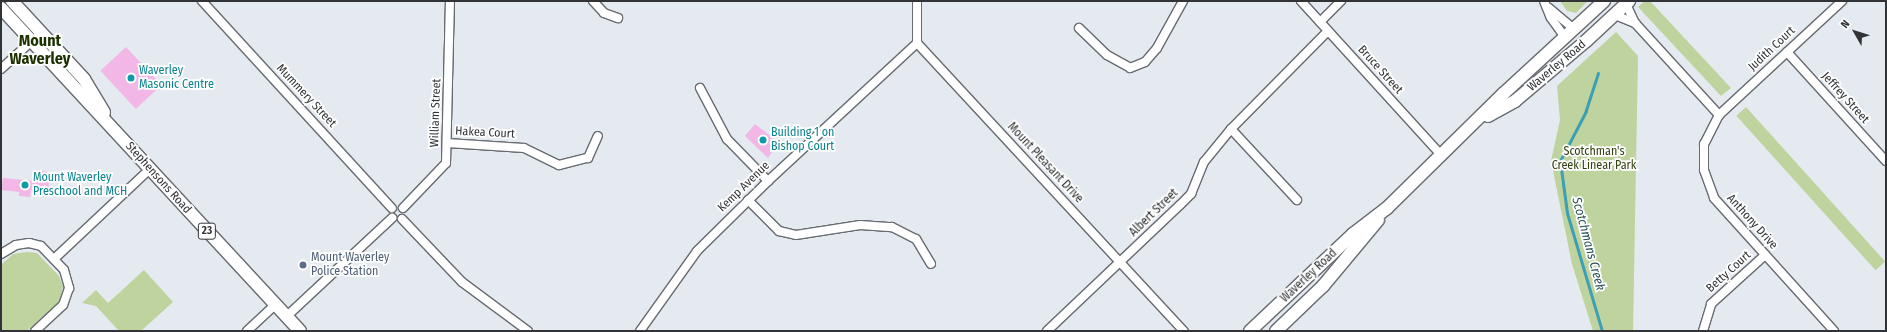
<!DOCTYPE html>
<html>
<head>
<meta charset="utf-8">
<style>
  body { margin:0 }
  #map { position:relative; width:1887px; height:332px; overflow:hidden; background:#e5eaf0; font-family:"Fira Sans Condensed",sans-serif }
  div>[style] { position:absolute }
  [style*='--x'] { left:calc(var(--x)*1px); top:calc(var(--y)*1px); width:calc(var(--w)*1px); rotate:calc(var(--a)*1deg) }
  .green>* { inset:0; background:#bfd39e; transform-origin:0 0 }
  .stream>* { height:3px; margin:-1.5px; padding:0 1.5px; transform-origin:1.5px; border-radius:1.5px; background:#3d9fb3 }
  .building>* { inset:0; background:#f2b6e7; transform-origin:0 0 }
  .roads { filter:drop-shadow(1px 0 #676b71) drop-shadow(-1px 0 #676b71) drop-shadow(0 1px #676b71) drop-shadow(0 -1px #676b71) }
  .minor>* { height:8px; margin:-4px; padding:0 4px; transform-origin:4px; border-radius:4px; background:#fff }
  .primary>* { height:12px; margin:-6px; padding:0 6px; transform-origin:6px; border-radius:6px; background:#fff }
  .dots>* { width:11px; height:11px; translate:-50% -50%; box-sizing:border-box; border:2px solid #fff; border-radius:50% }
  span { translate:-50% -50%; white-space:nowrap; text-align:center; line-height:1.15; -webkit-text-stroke:3.5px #fff; paint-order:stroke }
  .shield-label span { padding:1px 3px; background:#fff; border:1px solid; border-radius:3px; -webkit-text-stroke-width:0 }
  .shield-label { font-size:11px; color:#313336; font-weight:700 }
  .street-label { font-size:12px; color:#313336 }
  .culture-label { font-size:12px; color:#0d838f }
  .left { translate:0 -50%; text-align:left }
  .park-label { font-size:12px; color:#324110 }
  .service-label { font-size:12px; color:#4e5e75 }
  .water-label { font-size:13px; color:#27515a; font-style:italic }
  .district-label { font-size:16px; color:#1c3100; font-weight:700 }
  .frame { position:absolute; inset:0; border:2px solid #313336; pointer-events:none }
  .north { position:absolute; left:1835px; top:12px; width:40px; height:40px; -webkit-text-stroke:3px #fff; paint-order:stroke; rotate:309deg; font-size:11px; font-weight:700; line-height:16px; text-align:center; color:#313336 }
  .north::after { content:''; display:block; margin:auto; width:14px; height:18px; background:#313336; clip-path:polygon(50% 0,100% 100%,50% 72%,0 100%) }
</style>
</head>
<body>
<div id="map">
  <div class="green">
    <i style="clip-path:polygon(1560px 1px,1588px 1px,1576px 13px,1567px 11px)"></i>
    <i style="clip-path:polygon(1645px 1px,1650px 1px,1731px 88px,1721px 96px,1638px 7px)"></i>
    <i style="clip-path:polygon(1616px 32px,1638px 56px,1633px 331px,1593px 331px,1572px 264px,1551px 161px,1560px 120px,1557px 86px)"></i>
    <i style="left:1746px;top:107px;width:208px;height:13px;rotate:48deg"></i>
    <i style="clip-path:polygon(27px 252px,37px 253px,59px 276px,63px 286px,60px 301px,27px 331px,1px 331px,1px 265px,13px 254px)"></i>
    <i style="clip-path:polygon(144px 270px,173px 302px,141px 331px,119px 331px,96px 306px,82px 303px,96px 290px,108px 303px)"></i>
  </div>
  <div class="stream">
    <i style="--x:1598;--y:73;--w:40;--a:108"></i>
    <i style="--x:1586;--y:111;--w:56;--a:117.5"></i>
    <i style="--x:1560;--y:161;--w:52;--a:82.3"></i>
    <i style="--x:1567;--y:213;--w:123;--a:73.5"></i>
  </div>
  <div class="building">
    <i style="left:126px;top:47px;width:52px;height:35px;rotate:47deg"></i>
    <i style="clip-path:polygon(755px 124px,773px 138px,769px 143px,774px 149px,768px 158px,745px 136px)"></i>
    <i style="clip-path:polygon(36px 170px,48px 172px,49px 191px,31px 190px,30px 197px,19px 196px,19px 192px,1px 190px,3px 178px,35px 181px)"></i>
  </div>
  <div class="roads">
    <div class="minor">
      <i style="--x:202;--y:1;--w:281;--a:47.5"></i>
      <i style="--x:593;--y:1;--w:16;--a:47"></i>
      <i style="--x:604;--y:13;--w:15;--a:20"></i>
      <i style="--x:917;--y:1;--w:42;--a:90"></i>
      <i style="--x:917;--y:43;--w:393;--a:47.2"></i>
      <i style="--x:1301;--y:1;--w:208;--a:47.7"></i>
      <i style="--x:1544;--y:1;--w:18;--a:68"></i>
      <i style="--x:1551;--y:18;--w:24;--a:54"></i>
      <i style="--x:1626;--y:4;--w:21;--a:65"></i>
      <i style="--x:1635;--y:23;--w:125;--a:47.6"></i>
      <i style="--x:1719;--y:115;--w:33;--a:117"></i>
      <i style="--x:1704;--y:144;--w:26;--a:90"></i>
      <i style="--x:1704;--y:170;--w:30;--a:70"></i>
      <i style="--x:1714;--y:198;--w:179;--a:47.9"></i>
      <i style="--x:1549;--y:8;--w:33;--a:40"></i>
      <i style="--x:1615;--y:15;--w:22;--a:22"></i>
      <i style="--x:1320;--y:22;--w:30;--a:-45"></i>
      <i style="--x:1079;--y:28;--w:39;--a:44"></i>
      <i style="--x:1107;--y:55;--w:26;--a:29"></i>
      <i style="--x:1130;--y:68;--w:16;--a:-22"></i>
      <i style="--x:1145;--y:62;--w:18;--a:-49"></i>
      <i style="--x:1157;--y:48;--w:54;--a:-61"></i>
      <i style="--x:1787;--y:52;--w:147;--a:47.8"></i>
      <i style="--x:1;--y:69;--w:46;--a:-42.4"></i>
      <i style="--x:700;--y:88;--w:58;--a:62.1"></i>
      <i style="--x:727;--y:139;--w:59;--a:45.7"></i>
      <i style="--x:1719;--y:115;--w:168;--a:-42.8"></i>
      <i style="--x:1231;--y:129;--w:97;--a:47.1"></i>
      <i style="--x:447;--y:143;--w:77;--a:3.7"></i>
      <i style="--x:524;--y:148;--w:39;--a:26"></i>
      <i style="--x:559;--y:165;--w:30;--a:-14"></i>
      <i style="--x:588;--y:158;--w:24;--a:-66"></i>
      <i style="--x:748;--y:200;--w:44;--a:45"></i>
      <i style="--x:779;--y:231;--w:17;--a:13"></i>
      <i style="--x:796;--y:235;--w:65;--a:-8.9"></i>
      <i style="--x:860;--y:225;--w:32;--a:4"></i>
      <i style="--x:892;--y:227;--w:27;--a:27"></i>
      <i style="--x:916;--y:239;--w:29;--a:59"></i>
      <i style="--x:403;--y:208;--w:62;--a:-46.3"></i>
      <i style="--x:446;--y:163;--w:162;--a:-88.6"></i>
      <i style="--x:402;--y:219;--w:87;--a:46.4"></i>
      <i style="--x:462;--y:282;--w:82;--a:36.6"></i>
      <i style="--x:1;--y:254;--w:17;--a:-31"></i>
      <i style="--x:16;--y:245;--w:13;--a:-9"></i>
      <i style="--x:29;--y:243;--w:12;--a:14"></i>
      <i style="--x:41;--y:246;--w:33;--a:46"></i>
      <i style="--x:64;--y:270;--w:19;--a:74"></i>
      <i style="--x:69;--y:288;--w:18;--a:109"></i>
      <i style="--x:63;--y:305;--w:38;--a:137"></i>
      <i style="--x:54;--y:259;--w:132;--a:-43.2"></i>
      <i style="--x:287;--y:316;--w:144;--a:-43"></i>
      <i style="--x:247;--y:331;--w:40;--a:-43"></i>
      <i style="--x:640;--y:331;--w:98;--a:-54.5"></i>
      <i style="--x:697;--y:251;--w:100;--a:-44.6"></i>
      <i style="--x:768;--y:181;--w:203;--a:-42.8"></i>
      <i style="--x:1047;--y:331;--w:183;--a:-43.5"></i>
      <i style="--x:1180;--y:205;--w:16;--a:-45"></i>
      <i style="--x:1191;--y:194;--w:35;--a:-68"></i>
      <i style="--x:1204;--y:162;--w:43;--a:-50.7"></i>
      <i style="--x:1231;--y:129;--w:138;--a:-45.3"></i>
      <i style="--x:1703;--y:331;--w:28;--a:-73"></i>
      <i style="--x:1711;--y:304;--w:73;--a:-42.2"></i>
    </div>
    <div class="primary">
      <i style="--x:12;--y:1;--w:106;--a:47.3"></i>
      <i style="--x:84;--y:79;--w:39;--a:59"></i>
      <i style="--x:1;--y:8;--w:440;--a:47.2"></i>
      <i style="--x:1488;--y:116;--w:31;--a:-29"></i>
      <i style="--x:1515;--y:101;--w:93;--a:-40.2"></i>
      <i style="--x:1586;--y:41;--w:59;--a:-42.9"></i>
      <i style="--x:1250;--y:331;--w:141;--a:-43.3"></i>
      <i style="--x:1353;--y:234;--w:43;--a:-37.4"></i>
      <i style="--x:1387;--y:208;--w:163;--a:-44.5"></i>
      <i style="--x:1503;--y:94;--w:137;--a:-42.6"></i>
      <i style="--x:1276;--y:331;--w:65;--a:-43.8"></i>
      <i style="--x:1323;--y:286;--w:86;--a:-50.2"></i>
    </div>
  </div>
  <div class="dots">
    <i style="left:131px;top:78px;background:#0f9aa8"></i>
    <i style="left:763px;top:140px;background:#0f9aa8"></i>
    <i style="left:25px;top:185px;background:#0f9aa8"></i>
    <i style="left:303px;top:265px;background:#5c6f8a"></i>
  </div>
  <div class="shield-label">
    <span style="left:207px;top:231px">23</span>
  </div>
  <div class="street-label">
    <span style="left:1772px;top:49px;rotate:-43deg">Judith Court</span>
    <span style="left:1557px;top:66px;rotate:-40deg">Waverley Road</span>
    <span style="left:1380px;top:70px;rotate:48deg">Bruce Street</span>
    <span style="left:306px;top:96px;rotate:47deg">Mummery Street</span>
    <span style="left:1845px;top:98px;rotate:48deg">Jeffrey Street</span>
    <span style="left:436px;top:113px;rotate:-88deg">William Street</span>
    <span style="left:485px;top:133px;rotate:3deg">Hakea Court</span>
    <span style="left:1045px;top:163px;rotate:47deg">Mount Pleasant Drive</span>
    <span style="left:158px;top:178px;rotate:48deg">Stephensons Road</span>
    <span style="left:744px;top:187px;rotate:-44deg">Kemp Avenue</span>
    <span style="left:1154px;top:213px;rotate:-44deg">Albert Street</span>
    <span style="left:1752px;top:222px;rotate:48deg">Anthony Drive</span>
    <span style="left:1729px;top:272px;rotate:-42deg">Betty Court</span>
    <span style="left:1309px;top:276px;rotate:-43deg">Waverley Road</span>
  </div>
  <div class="culture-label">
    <span class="left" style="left:139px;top:78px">Waverley<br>Masonic Centre</span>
    <span class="left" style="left:771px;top:140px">Building 1 on<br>Bishop Court</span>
    <span class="left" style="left:33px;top:185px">Mount Waverley<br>Preschool and MCH</span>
  </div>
  <div class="park-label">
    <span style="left:1594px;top:159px">Scotchman's<br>Creek Linear Park</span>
  </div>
  <div class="service-label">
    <span class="left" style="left:311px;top:265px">Mount Waverley<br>Police Station</span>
  </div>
  <div class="water-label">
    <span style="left:1588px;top:244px;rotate:75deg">Scotchmans Creek</span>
  </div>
  <div class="district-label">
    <span style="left:40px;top:50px">Mount<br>Waverley</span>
  </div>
  <div class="frame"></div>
  <div class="north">N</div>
</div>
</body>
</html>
